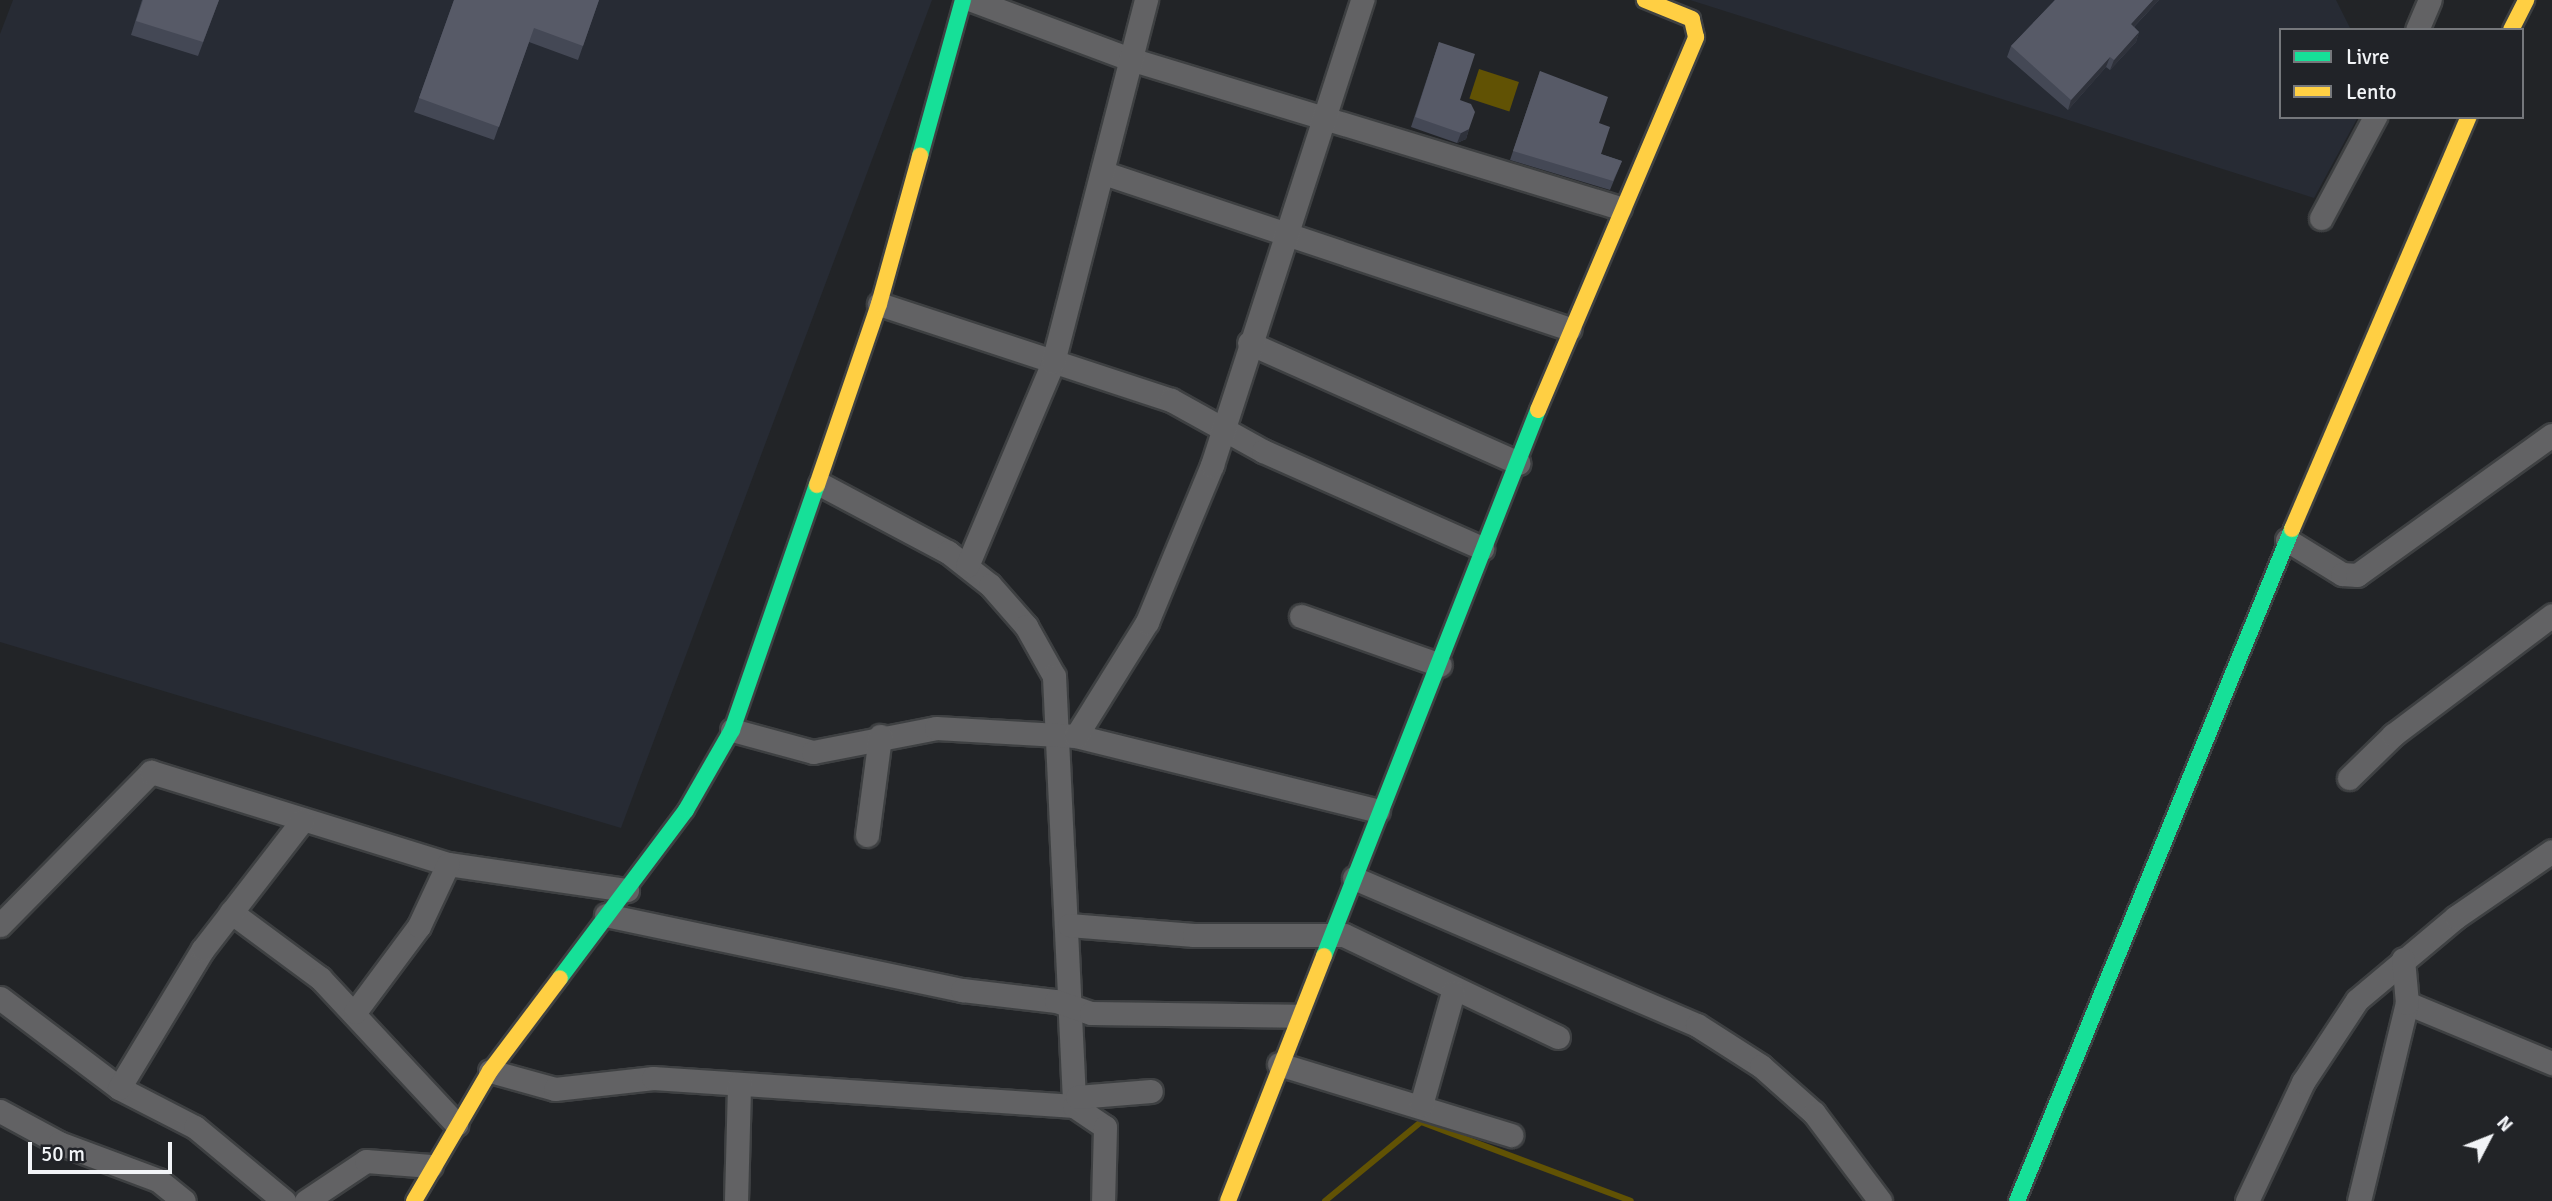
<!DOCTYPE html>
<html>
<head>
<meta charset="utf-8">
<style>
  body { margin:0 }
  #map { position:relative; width:2552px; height:1201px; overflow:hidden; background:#222427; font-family:Signika,sans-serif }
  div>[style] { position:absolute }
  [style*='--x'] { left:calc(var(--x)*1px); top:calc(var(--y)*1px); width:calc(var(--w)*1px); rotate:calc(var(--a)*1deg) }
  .built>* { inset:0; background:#272b34 }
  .water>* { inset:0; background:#615204; transform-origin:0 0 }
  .stream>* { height:6px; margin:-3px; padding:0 3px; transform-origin:3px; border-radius:3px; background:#615204 }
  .roads { filter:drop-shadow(2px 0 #3e4042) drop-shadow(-2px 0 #3e4042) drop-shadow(0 2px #3e4042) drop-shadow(0 -2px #3e4042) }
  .street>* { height:23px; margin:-11.5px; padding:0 11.5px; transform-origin:11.5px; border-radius:11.5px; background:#626264 }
  .fast>* { height:16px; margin:-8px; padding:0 8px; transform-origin:8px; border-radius:8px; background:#16e098 }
  .slow>* { height:16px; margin:-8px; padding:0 8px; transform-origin:8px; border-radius:8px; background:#ffcf43 }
  .wall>* { inset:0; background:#444855 }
  .shaded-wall>* { inset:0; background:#2f323b }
  .building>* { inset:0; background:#575a67 }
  span { translate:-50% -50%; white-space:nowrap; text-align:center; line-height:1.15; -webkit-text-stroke:5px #212328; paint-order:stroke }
  .legend { position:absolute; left:2279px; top:28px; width:245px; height:91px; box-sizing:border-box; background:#212328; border:2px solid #75777b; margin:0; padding:9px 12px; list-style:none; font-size:21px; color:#f2f4f7 }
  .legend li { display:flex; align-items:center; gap:14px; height:35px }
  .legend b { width:35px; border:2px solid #75777b }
  .north { position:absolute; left:2454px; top:1103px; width:70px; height:70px; -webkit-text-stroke:5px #212328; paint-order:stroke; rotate:48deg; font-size:19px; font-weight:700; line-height:28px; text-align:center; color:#f2f4f7 }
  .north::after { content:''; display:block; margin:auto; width:24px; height:32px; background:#f2f4f7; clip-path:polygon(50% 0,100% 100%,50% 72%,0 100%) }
  .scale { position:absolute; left:28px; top:1142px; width:144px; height:32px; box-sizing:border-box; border:4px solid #f2f4f7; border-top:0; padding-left:9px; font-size:21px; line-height:24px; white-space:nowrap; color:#f2f4f7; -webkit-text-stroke:5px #212328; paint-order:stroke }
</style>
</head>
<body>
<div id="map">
  <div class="built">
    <i style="clip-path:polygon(13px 0,932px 0,621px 828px,0 642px,0 34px)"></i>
    <i style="clip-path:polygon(1690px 0,2336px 0,2351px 30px,2281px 30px,2281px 117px,2358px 117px,2314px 198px)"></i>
  </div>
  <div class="water">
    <i style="left:1479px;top:69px;width:42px;height:31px;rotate:18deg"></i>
  </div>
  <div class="stream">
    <i style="--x:1325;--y:1201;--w:124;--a:-39.5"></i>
    <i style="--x:1421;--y:1122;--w:224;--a:20.6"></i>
  </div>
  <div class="roads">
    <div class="street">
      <i style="--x:972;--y:0;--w:169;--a:20.5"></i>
      <i style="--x:1130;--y:59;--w:512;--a:16.91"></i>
      <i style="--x:2417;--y:30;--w:33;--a:-67"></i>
      <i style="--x:1104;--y:173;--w:491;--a:18.5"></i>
      <i style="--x:2321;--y:218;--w:115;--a:-61.9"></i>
      <i style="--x:879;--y:304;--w:307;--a:18.2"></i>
      <i style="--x:1171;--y:400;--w:105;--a:29"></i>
      <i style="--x:1263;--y:451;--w:240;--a:23.9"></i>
      <i style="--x:1249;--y:343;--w:295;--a:24"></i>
      <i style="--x:820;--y:484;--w:145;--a:28"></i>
      <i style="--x:948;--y:552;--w:53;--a:38.2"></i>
      <i style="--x:990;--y:585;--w:55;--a:48.7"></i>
      <i style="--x:1026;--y:626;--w:57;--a:60.8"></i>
      <i style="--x:1054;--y:676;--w:430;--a:87.3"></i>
      <i style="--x:2287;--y:540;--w:65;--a:31.7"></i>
      <i style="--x:2342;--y:574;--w:15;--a:4"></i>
      <i style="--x:2357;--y:575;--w:240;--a:-35.7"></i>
      <i style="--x:967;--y:566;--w:221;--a:-67.1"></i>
      <i style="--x:1053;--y:362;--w:374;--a:-75.6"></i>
      <i style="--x:1301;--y:616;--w:147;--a:19.4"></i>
      <i style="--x:732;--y:730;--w:84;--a:15.2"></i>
      <i style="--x:813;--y:752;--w:125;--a:-11"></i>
      <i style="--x:936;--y:728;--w:140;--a:3.3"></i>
      <i style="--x:1076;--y:736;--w:311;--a:13.9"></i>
      <i style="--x:1076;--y:736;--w:134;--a:-58.1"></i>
      <i style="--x:1147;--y:622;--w:170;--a:-67.5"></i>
      <i style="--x:1212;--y:465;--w:489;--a:-72.1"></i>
      <i style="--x:2349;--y:778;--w:62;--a:-44.3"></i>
      <i style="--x:2393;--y:735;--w:199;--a:-37"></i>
      <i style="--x:867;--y:835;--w:100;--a:-82.5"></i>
      <i style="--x:1354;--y:878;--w:373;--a:23.2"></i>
      <i style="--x:1697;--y:1025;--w:76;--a:32.6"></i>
      <i style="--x:1761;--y:1066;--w:71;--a:41.6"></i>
      <i style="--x:1814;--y:1113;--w:110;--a:53.1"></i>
      <i style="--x:231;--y:912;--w:111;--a:36.6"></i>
      <i style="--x:320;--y:978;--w:200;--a:47"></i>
      <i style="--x:606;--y:915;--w:364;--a:11.9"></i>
      <i style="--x:962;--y:990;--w:95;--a:6.7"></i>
      <i style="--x:1056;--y:1001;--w:37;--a:19"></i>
      <i style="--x:1091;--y:1013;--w:205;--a:0.8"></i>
      <i style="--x:0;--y:925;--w:215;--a:-45.4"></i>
      <i style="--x:151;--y:772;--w:311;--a:17.2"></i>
      <i style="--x:448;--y:864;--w:181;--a:8.3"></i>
      <i style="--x:1069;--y:925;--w:125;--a:4.6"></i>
      <i style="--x:1194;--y:935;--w:150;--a:0"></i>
      <i style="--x:1344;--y:935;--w:237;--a:25.5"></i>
      <i style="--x:0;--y:998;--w:149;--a:37.1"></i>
      <i style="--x:119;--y:1088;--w:85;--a:27.2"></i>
      <i style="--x:195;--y:1127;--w:116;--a:39.7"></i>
      <i style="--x:2407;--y:1003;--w:157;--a:22.5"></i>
      <i style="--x:355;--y:1012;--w:107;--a:-53.3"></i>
      <i style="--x:419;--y:926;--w:68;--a:-64.9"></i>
      <i style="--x:1279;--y:1064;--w:243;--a:17"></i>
      <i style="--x:490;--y:1071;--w:67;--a:15.5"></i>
      <i style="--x:555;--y:1089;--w:99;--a:-6.4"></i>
      <i style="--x:653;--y:1078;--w:422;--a:3.8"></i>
      <i style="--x:1074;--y:1106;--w:37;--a:34"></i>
      <i style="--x:1105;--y:1127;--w:74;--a:91.5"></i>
      <i style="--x:119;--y:1088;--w:162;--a:-58.9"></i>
      <i style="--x:203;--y:949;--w:162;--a:-52.3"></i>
      <i style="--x:1077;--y:1097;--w:74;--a:-4.6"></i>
      <i style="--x:1421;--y:1105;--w:117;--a:-74.2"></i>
      <i style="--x:0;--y:1111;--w:67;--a:28.5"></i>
      <i style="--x:59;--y:1143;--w:106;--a:20.5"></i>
      <i style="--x:158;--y:1180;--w:33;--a:39"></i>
      <i style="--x:306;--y:1201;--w:72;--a:-33.7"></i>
      <i style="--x:366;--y:1161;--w:65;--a:4.4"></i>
      <i style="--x:736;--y:1201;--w:117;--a:-88.5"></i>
      <i style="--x:2247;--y:1201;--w:132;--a:-64.8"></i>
      <i style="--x:2303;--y:1082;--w:98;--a:-56.6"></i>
      <i style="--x:2357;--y:1000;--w:129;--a:-40"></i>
      <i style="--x:2456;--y:917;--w:116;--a:-34.5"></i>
      <i style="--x:2359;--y:1201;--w:204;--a:-76.4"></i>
      <i style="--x:2407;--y:1003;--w:44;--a:-95.2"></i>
    </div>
    <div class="fast">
      <i style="--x:920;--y:156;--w:162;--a:-74.6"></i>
      <i style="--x:1324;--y:956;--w:586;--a:-68.6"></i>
      <i style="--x:560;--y:978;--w:210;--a:-53.1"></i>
      <i style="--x:686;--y:810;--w:92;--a:-60.1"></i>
      <i style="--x:732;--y:730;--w:259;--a:-70.9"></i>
      <i style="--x:2017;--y:1201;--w:726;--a:-67.74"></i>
    </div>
    <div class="slow">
      <i style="--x:2511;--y:30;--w:34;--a:-63"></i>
      <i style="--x:1538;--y:410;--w:405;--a:-67"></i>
      <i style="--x:1696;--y:37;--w:18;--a:-103"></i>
      <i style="--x:1692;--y:19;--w:51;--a:-158"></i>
      <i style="--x:817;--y:485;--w:191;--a:-71.1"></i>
      <i style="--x:879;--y:304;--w:154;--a:-74.5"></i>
      <i style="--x:2292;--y:529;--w:448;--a:-66.8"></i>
      <i style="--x:414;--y:1201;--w:151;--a:-59.7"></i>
      <i style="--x:490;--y:1071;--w:116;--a:-53"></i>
      <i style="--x:1228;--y:1201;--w:263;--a:-68.6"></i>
    </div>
  </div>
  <div class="wall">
    <i style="clip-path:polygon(142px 0,219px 0,198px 56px,131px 35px)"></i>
    <i style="clip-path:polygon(454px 0,599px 0,578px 60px,529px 42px,494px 140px,414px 112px)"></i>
    <i style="clip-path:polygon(2055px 0,2159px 0,2134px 27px,2139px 32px,2136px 42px,2110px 70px,2106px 67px,2068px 110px,2007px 57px,2011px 46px)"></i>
    <i style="clip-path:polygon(1439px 42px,1469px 129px,1466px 139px,1457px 143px,1411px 127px)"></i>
    <i style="clip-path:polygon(1540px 71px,1599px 123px,1601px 154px,1622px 161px,1610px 190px,1510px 160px)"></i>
  </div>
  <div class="shaded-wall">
    <i style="clip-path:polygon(2153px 0,2159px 0,2127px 34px,2131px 24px)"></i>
    <i style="clip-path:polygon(2139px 32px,2136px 42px,2110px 70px,2114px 60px)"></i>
    <i style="clip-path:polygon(2110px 57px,2106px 67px,2068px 110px,2071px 100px)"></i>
    <i style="clip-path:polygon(1469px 129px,1466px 139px,1457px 143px,1461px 133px)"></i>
  </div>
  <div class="building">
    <i style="clip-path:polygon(143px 0,219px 0,203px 42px,136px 21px)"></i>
    <i style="clip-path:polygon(454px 0,599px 0,583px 46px,534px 28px,499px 127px,419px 98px)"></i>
    <i style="clip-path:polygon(2055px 0,2153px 0,2131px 24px,2139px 32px,2114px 60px,2110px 57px,2071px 100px,2011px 46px)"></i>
    <i style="clip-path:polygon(1439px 42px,1475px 54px,1460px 100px,1471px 104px,1475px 112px,1469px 129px,1461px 133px,1415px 117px)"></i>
    <i style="clip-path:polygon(1540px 71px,1608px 97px,1599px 123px,1610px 127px,1601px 154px,1622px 161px,1613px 181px,1513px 151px)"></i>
  </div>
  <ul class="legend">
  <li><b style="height:9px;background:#16e098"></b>Livre</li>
  <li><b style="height:9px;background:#ffcf43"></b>Lento</li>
  </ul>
  <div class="north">N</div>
  <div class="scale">50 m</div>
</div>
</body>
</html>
